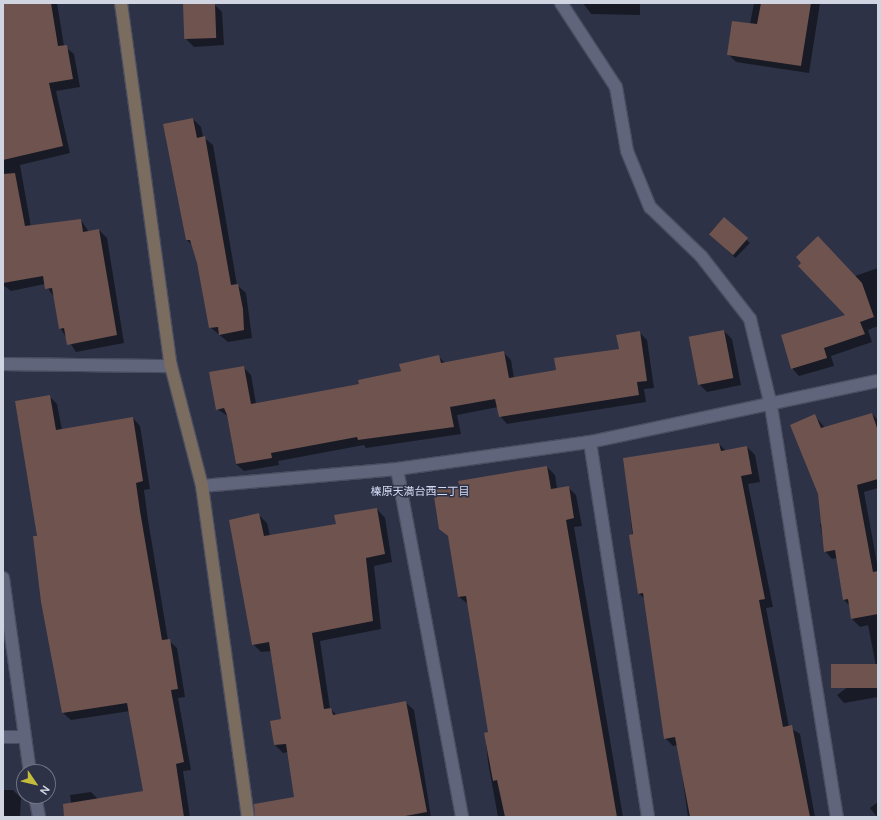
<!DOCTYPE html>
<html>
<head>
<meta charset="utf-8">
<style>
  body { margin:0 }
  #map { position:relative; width:881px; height:820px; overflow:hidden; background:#2d3246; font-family:"DM Sans","Noto Sans JP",sans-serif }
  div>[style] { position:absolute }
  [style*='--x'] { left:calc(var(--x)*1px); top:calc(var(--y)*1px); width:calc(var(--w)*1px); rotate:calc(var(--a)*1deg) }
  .shadow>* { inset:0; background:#0007; transform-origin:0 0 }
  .building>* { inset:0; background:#6e534e; transform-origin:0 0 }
  .roads { filter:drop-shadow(1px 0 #4a4d5f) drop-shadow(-1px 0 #4a4d5f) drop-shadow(0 1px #4a4d5f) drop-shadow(0 -1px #4a4d5f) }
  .street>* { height:12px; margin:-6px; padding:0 6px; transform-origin:6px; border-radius:6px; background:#60657c }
  .secondary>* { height:12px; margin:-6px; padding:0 6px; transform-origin:6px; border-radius:6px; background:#7b6c60 }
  span { translate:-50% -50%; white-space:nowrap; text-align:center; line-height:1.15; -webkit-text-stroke:3px #2d3246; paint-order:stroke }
  .neighbourhood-label { font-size:11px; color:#d4dbf5 }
  .frame { position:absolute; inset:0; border:4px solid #d1d4e1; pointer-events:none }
  .north { position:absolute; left:16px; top:764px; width:40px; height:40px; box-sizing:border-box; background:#2d3246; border:1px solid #6f7384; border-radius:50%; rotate:125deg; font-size:11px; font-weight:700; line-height:16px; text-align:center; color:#d1d4e1 }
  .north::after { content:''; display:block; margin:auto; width:14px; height:18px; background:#c5bc3d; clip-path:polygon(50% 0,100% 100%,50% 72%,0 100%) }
</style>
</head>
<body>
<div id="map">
  <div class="shadow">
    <i style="clip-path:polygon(3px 3px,57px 3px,64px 46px,74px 54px,80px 87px,56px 91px,70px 153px,20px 165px,31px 227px,81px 220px,89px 232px,99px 230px,107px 238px,124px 343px,76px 352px,60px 328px,54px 297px,45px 284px,11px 291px,3px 285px)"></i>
    <i style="clip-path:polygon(583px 3px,640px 3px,640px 15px,591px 14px)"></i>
    <i style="clip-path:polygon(754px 3px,820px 3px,809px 73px,736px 62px,728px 54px,750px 24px)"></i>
    <i style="clip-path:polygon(214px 4px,222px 12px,224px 45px,194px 47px,186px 39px)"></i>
    <i style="clip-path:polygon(193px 119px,201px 127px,203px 137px,213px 145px,237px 285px,246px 293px,252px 338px,228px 342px,210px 327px,198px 263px,193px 246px,187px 240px)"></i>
    <i style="left:724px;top:218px;width:36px;height:21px;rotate:44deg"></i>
    <i style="clip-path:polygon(878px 268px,878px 326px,868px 330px,872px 342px,831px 356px,834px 366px,799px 376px,792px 368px,847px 316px,855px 276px)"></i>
    <i style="clip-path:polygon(724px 331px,732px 339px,741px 385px,707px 392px,699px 384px)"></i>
    <i style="clip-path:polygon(639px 332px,647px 340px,654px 388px,644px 389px,646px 402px,507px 424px,500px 416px,498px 407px,457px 415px,461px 434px,366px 448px,364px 445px,278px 461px,279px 465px,244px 471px,236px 464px,228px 416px,217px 409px,243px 367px,251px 375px,256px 404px,360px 385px,439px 357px,445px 363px,503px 352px,511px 360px,514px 378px,557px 371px,620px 349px)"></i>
    <i style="clip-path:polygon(49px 396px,57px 404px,62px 430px,133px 418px,140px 426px,150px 489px,144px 490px,148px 520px,168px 640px,177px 648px,185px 697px,178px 698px,191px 770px,183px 771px,190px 817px,73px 817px,70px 795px,91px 792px,98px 799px,144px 791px,130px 711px,71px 720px,63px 713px,38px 536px)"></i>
    <i style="clip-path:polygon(872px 414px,878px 420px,878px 488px,864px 492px,878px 569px,878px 697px,844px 703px,837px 695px,876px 666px,868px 625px,860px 627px,852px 619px,850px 606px,844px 600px,837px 558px,832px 559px,825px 551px,820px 524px,824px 523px,815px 416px,825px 428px)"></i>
    <i style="clip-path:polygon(719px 444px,726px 451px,747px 447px,755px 455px,760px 482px,748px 484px,773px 607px,766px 608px,789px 727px,800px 734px,815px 817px,688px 817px,678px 745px,673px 746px,665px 738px,645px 599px,639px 594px,624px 458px)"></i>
    <i style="clip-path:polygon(547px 467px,555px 475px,557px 489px,568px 487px,576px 495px,582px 526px,574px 527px,623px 817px,498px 817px,488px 762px,485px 733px,489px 733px,468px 604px,459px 597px,449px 537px,440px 529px)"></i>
    <i style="clip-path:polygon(377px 509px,385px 518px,392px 562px,374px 566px,381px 629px,320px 641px,330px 709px,337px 715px,405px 702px,414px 710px,431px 817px,286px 817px,295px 798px,288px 752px,283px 753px,275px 745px,272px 722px,283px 720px,272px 651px,261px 652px,253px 644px,258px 514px,267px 523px,270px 536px,337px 525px)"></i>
    <i style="clip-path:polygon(3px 790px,13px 790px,21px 798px,20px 817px,3px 817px)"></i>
    <i style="clip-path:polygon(878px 802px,878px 817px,877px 817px,870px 808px)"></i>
  </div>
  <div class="building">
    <i style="clip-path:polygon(3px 3px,51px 3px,58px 46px,67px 45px,73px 79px,49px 83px,63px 146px,3px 160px)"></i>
    <i style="left:215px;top:3px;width:35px;height:32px;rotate:88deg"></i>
    <i style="clip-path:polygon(761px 3px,811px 3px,801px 66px,727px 55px,732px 21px,757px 24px)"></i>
    <i style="clip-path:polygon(193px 118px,197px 138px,205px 136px,231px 285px,238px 284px,243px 309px,244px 330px,219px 335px,218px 327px,209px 328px,197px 263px,190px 240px,186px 240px,163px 124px)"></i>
    <i style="clip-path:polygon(15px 173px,25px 226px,81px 219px,83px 232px,99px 229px,117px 335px,67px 345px,64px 328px,59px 329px,52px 288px,45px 289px,43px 276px,3px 283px,3px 174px)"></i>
    <i style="left:724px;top:217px;width:32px;height:23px;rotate:41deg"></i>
    <i style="clip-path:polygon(818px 236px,862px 283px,874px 317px,860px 322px,865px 334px,824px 348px,827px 358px,791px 369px,781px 335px,845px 315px,798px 266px,801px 263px,796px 257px)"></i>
    <i style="left:724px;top:330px;width:49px;height:36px;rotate:79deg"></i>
    <i style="clip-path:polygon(640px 331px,647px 381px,637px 382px,639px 395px,499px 417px,495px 399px,450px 407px,454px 427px,358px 440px,357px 437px,271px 453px,272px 458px,236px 464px,227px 415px,224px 408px,216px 410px,209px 372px,244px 366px,251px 404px,359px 384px,358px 380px,401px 371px,399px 364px,439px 355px,441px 363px,504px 351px,509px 378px,556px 370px,554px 358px,619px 349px,616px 335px)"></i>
    <i style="clip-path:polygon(50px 395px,56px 430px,133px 417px,143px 481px,136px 483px,140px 511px,162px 640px,170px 639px,178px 689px,171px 690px,184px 762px,176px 764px,184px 817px,64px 817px,63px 804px,143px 791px,127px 703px,62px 713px,41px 602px,33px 536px,37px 536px,15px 401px)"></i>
    <i style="clip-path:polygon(872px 413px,878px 431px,878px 479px,857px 485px,873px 572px,878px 571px,878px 614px,851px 619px,848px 599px,843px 600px,835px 550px,824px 552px,818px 494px,790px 425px,815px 414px,821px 428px)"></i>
    <i style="clip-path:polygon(719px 443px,721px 451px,747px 446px,752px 474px,741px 476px,765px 599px,759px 600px,783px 727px,792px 725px,810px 817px,690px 817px,675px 737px,664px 739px,643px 593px,638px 594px,629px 535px,633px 534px,623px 458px)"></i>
    <i style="clip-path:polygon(547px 466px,551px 489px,569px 486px,574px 518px,566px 520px,617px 817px,505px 817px,497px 780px,493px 781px,484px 733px,488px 732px,466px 596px,458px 597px,448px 536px,439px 529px,433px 490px,459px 485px,458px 481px)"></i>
    <i style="clip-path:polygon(377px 508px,385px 554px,366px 558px,373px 621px,312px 633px,324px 709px,331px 708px,333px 715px,406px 701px,427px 812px,400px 817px,255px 817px,254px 804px,294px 797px,286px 744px,274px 745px,270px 721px,281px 719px,269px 642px,252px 645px,229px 520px,259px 513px,264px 536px,336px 524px,334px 515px)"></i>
    <i style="left:878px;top:664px;width:24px;height:47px;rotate:90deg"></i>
  </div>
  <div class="roads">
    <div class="street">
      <i style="--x:561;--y:3;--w:100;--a:56.8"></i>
      <i style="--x:616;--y:87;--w:65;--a:80.2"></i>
      <i style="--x:627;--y:151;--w:61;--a:67.7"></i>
      <i style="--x:650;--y:207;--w:71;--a:43.9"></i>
      <i style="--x:701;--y:256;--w:80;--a:52.1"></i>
      <i style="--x:750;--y:319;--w:89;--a:76.4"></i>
      <i style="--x:771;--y:406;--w:416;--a:80.9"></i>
      <i style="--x:3;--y:364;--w:168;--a:0.7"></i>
      <i style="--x:590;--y:442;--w:379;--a:81.2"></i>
      <i style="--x:397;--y:469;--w:354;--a:79.4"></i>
      <i style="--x:202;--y:486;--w:196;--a:-5"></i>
      <i style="--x:397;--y:469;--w:195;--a:-8"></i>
      <i style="--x:590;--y:442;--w:294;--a:-12"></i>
      <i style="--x:3;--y:578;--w:196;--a:82.1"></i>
      <i style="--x:3;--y:737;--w:21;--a:0"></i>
      <i style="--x:35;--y:796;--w:21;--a:79"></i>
    </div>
    <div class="secondary">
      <i style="--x:121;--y:3;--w:366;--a:82.2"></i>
      <i style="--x:171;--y:366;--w:124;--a:75.5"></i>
      <i style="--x:202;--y:486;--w:334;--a:82.1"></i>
    </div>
  </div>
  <div class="neighbourhood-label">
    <span style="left:420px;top:491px">榛原天満台西二丁目</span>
  </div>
  <div class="frame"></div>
  <div class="north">N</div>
</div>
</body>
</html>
